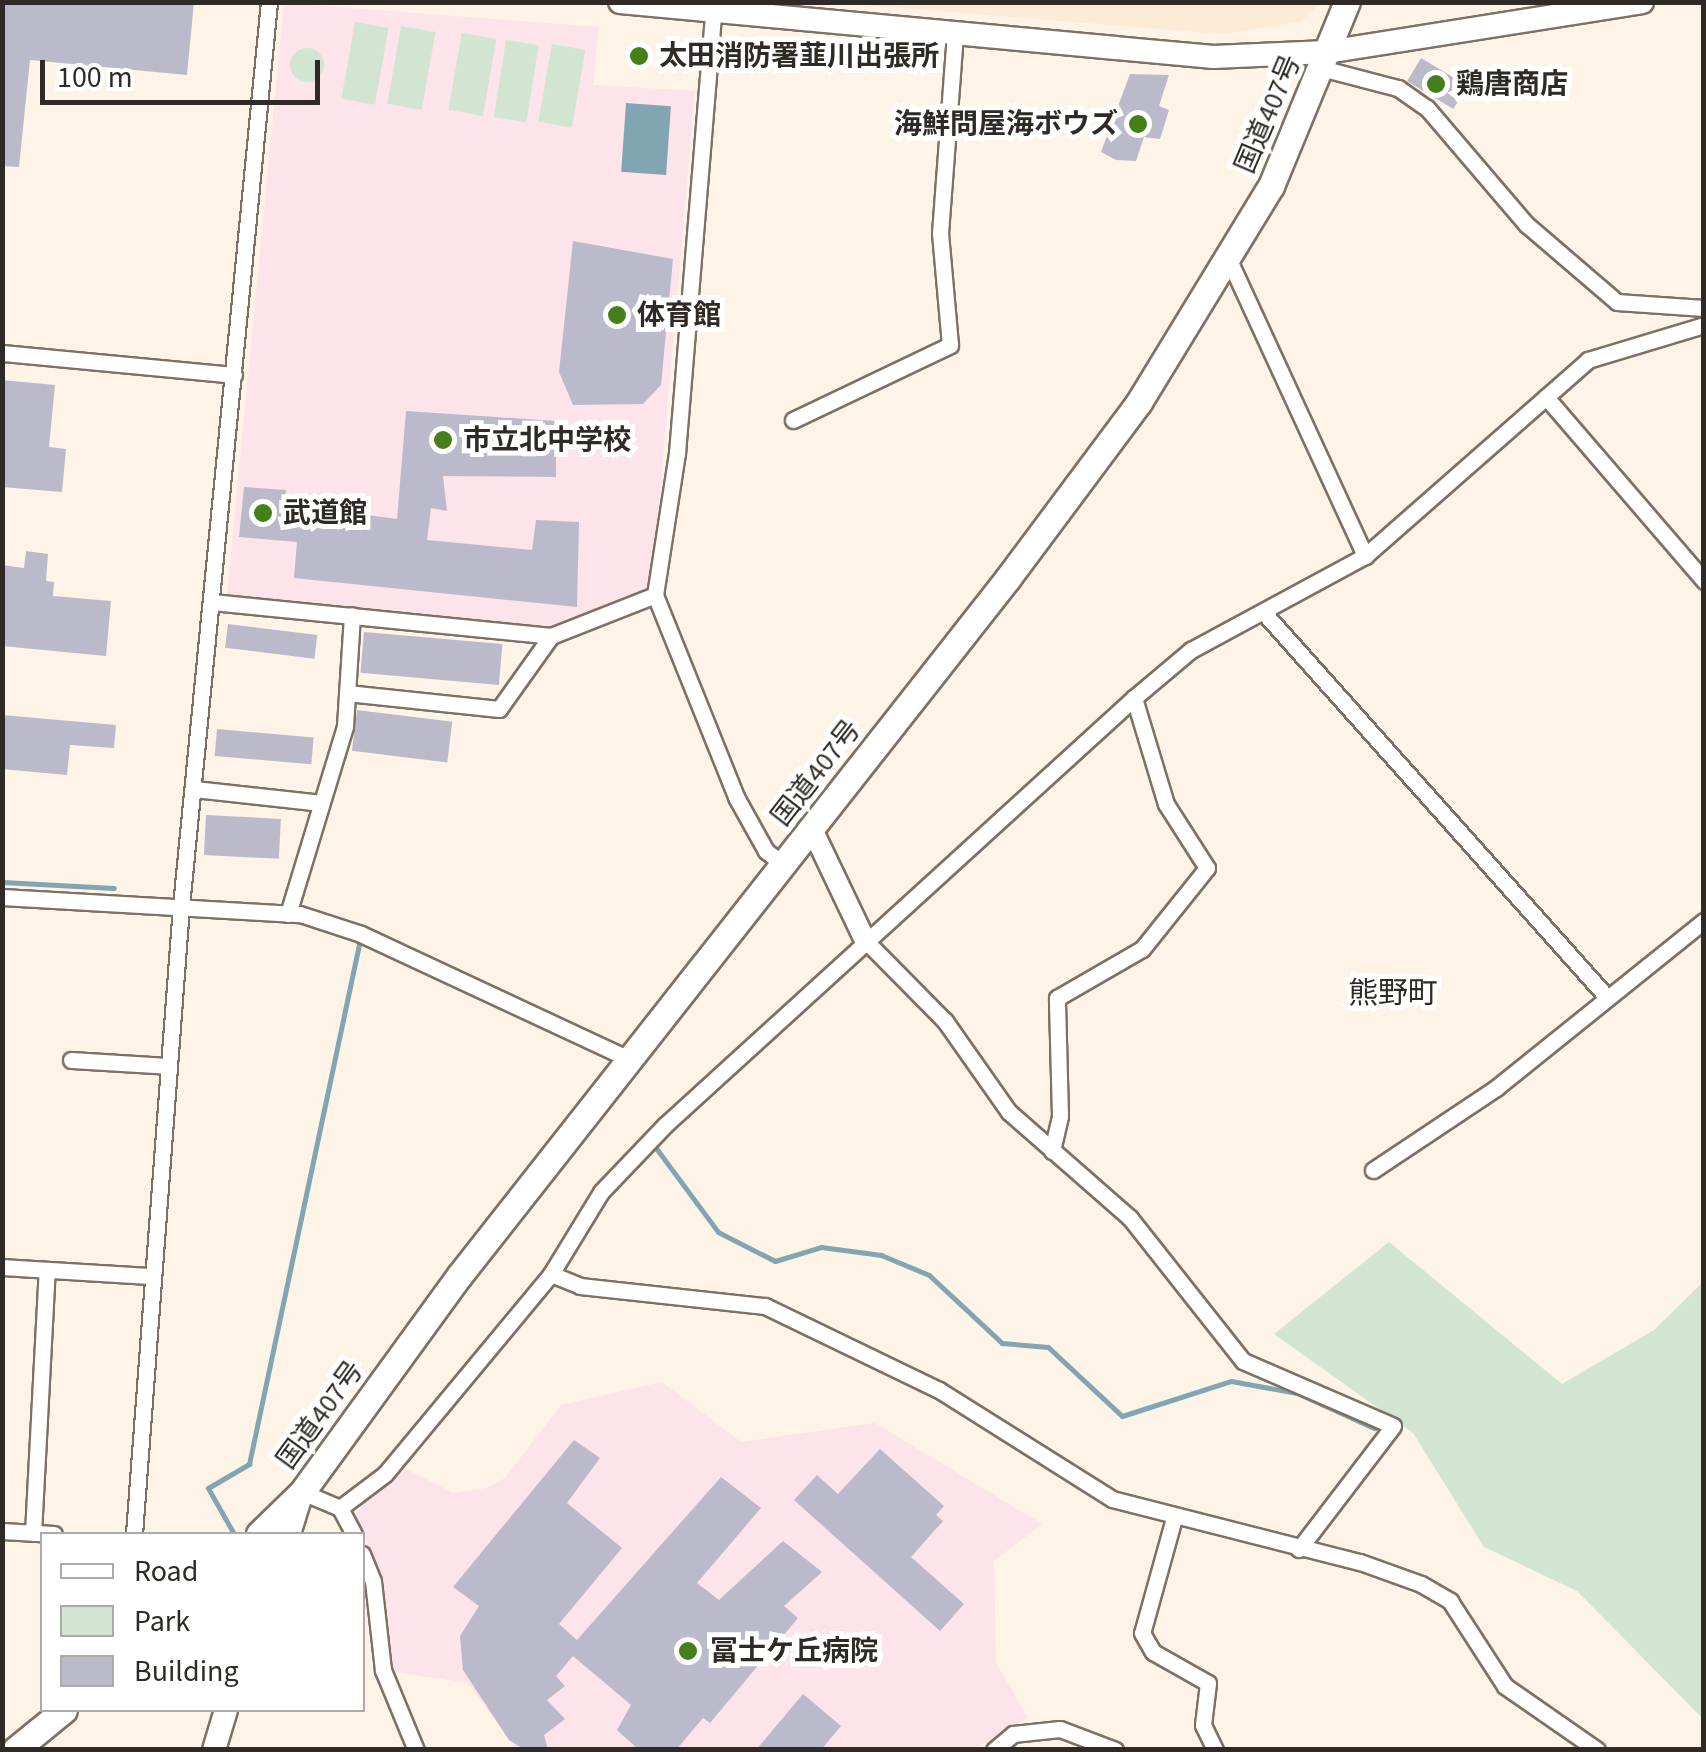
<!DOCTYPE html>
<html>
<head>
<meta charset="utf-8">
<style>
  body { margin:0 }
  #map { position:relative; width:1706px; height:1752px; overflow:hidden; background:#fdf3e7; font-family:"Source Sans 3","Noto Sans JP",sans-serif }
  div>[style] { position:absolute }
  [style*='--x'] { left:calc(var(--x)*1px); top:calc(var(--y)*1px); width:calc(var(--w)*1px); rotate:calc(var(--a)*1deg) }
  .built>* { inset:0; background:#fdebd6 }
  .education>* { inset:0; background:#fde3ea }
  .green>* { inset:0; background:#d2e5d2; transform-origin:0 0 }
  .round { border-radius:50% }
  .water>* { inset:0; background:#82a5b3; transform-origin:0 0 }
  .stream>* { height:5px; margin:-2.5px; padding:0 2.5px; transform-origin:2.5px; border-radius:2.5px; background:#82a5b3 }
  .building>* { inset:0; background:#babacb; transform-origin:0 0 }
  .roads { filter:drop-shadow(2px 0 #7c7164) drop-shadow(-2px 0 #7c7164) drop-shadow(0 2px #7c7164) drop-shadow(0 -2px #7c7164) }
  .minor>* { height:15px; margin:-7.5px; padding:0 7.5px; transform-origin:7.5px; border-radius:7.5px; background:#fff }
  .tertiary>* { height:20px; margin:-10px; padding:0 10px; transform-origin:10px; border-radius:10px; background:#fff }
  .secondary>* { height:22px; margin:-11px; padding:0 11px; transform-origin:11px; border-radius:11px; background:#fff }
  .trunk>* { height:25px; margin:-12.5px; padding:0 12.5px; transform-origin:12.5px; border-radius:12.5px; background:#fff }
  .dots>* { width:28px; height:28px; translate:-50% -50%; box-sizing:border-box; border:5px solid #fff; border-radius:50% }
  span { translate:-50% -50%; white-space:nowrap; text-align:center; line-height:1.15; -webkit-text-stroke:10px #fff; paint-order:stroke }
  .poi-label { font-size:28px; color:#2f2a25; font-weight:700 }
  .left { translate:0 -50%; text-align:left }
  .right { translate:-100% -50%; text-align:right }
  .street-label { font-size:28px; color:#2f2a25 }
  .neighbourhood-label { font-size:30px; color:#2f2a25 }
  .frame { position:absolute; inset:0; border:5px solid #2f2a25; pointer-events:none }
  .legend { position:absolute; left:40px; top:1532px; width:325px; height:180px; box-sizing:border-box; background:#fff; border:2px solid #acaaa8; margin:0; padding:12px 18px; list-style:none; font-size:30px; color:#2f2a25 }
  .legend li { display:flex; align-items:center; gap:20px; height:50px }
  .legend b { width:50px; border:2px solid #acaaa8 }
  .scale { position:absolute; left:40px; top:60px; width:280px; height:45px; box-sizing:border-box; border:5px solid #2f2a25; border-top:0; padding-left:12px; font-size:30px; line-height:35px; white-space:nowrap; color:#2f2a25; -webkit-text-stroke:8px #fff; paint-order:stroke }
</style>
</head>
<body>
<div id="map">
  <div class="built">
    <i style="clip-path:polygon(840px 3px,1321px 3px,1300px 22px,1221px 34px)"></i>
  </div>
  <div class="education">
    <i style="clip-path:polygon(284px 3px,599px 27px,593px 85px,695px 91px,652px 587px,564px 628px,227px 594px)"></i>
    <i style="clip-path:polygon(662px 1382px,741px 1442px,875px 1423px,1042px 1524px,994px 1561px,996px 1663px,1028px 1718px,973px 1749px,516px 1749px,468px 1683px,383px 1670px,384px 1581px,356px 1516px,363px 1502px,404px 1468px,453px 1493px,486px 1488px,505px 1478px,561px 1405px)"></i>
  </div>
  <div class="green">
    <i style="left:355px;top:22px;width:34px;height:78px;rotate:10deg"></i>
    <i style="left:401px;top:26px;width:35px;height:79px;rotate:10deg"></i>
    <i style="left:462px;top:33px;width:35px;height:78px;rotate:10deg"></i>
    <i style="left:506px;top:40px;width:33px;height:78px;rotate:9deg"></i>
    <i style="left:552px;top:44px;width:34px;height:79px;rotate:10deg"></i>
    <i class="round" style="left:290px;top:48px;width:34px;height:34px"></i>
    <i style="clip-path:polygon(1389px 1242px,1562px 1384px,1654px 1330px,1703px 1282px,1703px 1719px,1577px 1591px,1484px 1547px,1413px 1433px,1274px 1334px)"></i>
  </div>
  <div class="water">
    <i style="left:626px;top:103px;width:45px;height:69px;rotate:4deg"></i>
  </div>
  <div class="stream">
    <i style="--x:2;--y:882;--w:112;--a:3.1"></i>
    <i style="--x:653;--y:1144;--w:109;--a:53.5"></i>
    <i style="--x:718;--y:1232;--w:64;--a:27"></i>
    <i style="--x:775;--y:1261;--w:48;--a:-16.9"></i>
    <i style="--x:821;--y:1247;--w:61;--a:7.6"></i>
    <i style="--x:881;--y:1255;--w:52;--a:22.6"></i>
    <i style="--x:929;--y:1275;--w:100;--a:43"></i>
    <i style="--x:1002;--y:1343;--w:46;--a:5"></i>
    <i style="--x:1048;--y:1347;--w:101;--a:43"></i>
    <i style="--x:1122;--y:1416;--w:114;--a:-17.8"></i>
    <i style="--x:1231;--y:1381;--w:67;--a:10.3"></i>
    <i style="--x:1297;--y:1393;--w:85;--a:24.4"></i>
    <i style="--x:234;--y:1534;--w:53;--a:-119.5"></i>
    <i style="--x:208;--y:1488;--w:48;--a:-30.3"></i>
    <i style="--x:249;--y:1464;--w:541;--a:-78.05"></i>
  </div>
  <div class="building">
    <i style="clip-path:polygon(2px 2px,194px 2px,187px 75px,30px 60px,19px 167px,2px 166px)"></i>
    <i style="left:1421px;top:58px;width:54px;height:27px;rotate:31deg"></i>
    <i style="clip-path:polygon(1130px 74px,1169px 75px,1159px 106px,1169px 110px,1160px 139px,1144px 137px,1136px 161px,1116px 160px,1101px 152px)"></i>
    <i style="clip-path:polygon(573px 241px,673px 259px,661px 385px,643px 404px,573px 405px,559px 372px)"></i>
    <i style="clip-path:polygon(2px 380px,55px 385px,49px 447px,66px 449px,62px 492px,2px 487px)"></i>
    <i style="clip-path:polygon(406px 411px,556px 421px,556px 477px,443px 476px,447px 511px,431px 508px,427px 540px,532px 550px,536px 520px,579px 522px,577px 607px,294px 578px,297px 542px,239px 537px,244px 487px,286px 490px,285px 504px,397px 519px)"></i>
    <i style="clip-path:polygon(26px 551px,48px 554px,46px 581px,54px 582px,53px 596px,111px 601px,106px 656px,2px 646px,2px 565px,24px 568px)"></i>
    <i style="left:228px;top:624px;width:90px;height:24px;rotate:7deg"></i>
    <i style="left:364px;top:632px;width:139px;height:41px;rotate:5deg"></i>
    <i style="left:357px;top:710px;width:96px;height:41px;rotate:7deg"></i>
    <i style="clip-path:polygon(2px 715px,116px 725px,114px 748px,70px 745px,67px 775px,2px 769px)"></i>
    <i style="left:217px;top:729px;width:97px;height:27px;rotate:5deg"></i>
    <i style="left:206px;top:815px;width:75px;height:40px;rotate:3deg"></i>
    <i style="clip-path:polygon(574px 1440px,600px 1458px,567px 1503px,622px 1548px,559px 1624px,577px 1640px,721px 1477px,761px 1508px,697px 1583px,719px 1600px,783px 1541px,822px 1572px,784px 1606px,798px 1618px,710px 1723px,703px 1718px,676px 1750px,639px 1750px,617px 1730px,631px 1705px,573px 1656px,556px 1676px,565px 1686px,547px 1700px,565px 1719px,544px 1735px,548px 1750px,525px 1750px,509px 1740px,463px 1670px,460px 1636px,479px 1606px,453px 1587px)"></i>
    <i style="clip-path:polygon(880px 1449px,944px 1506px,936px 1515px,943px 1521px,911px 1557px,964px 1604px,940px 1631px,794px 1500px,817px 1475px,838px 1494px)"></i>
    <i style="clip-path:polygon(803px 1694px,841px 1726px,821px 1750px,756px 1750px)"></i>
  </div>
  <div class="roads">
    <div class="minor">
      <i style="--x:1321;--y:68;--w:80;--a:14.6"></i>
      <i style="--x:1398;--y:88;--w:35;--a:35"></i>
      <i style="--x:1427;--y:108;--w:153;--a:49.5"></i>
      <i style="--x:1526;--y:224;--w:120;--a:40.6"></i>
      <i style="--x:1617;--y:302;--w:87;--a:3.9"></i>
      <i style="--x:1229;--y:260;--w:326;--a:65.3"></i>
      <i style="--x:2;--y:353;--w:233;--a:5.4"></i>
      <i style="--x:1546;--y:397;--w:243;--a:49.3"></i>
      <i style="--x:793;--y:420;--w:174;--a:-25.5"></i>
      <i style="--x:950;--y:345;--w:112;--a:-95.1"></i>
      <i style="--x:940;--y:233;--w:200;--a:-85.7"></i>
      <i style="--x:655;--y:595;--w:218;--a:68.1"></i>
      <i style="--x:736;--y:797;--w:62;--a:60.9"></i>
      <i style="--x:766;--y:851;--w:21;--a:37"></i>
      <i style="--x:212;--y:602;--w:341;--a:5.7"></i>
      <i style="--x:551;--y:636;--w:112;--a:-21.5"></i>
      <i style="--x:655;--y:595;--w:144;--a:-81.2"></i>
      <i style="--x:677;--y:453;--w:442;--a:-85.3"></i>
      <i style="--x:1265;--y:614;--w:512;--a:48.25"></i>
      <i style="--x:347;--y:693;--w:153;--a:6"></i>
      <i style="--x:499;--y:709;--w:90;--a:-54.5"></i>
      <i style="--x:195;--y:789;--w:127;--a:6.3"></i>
      <i style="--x:2;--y:897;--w:298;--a:3.3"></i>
      <i style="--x:300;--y:914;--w:64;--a:18.2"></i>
      <i style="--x:361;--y:934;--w:296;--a:25"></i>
      <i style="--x:288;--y:914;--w:196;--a:-73.1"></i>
      <i style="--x:345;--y:726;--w:111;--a:-86.4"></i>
      <i style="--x:865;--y:940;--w:114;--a:45.4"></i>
      <i style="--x:945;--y:1021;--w:111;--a:54.9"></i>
      <i style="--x:1009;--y:1112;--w:161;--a:41.2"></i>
      <i style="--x:1130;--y:1218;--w:182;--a:51.7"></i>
      <i style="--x:1243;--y:1361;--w:163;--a:23.4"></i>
      <i style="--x:1393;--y:1426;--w:155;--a:127.4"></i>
      <i style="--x:71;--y:1060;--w:97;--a:3.5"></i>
      <i style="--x:1052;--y:1151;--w:36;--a:-77"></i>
      <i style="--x:1060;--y:1116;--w:118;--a:-91.5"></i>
      <i style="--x:1057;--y:998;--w:98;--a:-30"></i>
      <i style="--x:1142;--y:949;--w:104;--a:-51.3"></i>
      <i style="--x:1207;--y:868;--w:76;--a:-122.6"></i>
      <i style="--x:1166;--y:804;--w:111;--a:-106.8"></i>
      <i style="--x:1373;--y:1170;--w:148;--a:-33.7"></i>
      <i style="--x:1496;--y:1088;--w:267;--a:-38.8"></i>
      <i style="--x:2;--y:1267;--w:148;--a:3.5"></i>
      <i style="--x:551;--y:1274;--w:31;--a:22"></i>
      <i style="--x:580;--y:1286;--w:186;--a:6.2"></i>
      <i style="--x:765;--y:1306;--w:193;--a:25.8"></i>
      <i style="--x:939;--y:1390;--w:204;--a:32.2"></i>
      <i style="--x:1112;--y:1499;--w:256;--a:14.3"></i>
      <i style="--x:1360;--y:1562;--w:65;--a:19.8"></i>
      <i style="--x:1421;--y:1584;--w:34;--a:30"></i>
      <i style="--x:1450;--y:1601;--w:101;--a:57.1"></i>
      <i style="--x:1505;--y:1686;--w:112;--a:34.8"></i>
      <i style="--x:302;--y:1492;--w:41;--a:22.8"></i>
      <i style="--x:340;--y:1508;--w:56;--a:-37.1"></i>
      <i style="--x:385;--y:1474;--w:260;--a:-50.3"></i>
      <i style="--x:551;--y:1274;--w:96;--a:-58.6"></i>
      <i style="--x:601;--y:1192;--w:93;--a:-46.3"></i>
      <i style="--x:665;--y:1125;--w:634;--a:-42.32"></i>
      <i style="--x:1134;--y:698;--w:75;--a:-40.1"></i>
      <i style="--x:1191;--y:650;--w:198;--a:-28.4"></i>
      <i style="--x:1365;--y:556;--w:297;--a:-41.3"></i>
      <i style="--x:1588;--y:360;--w:121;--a:-16.8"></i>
      <i style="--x:340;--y:1508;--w:30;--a:62"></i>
      <i style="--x:1174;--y:1518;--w:119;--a:105.5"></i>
      <i style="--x:1142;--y:1633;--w:22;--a:60"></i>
      <i style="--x:1153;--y:1652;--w:63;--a:29.4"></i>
      <i style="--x:1208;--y:1683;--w:42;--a:96.8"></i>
      <i style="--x:1203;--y:1725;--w:28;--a:64"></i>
      <i style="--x:2;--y:1531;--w:52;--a:3.3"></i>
      <i style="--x:33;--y:1533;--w:263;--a:-87"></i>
      <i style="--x:134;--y:1534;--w:630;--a:-85.72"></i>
      <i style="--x:181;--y:906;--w:908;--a:-84.44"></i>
      <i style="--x:362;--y:1554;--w:29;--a:68"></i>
      <i style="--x:373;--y:1581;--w:90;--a:83.6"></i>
      <i style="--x:383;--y:1670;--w:87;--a:67.6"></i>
      <i style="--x:994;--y:1750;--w:25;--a:-40"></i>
      <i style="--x:1013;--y:1734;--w:47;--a:-6.1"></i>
      <i style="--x:1060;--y:1729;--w:59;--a:20.9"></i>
    </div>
    <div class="tertiary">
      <i style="--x:811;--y:827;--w:125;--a:64.5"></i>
    </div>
    <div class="secondary">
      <i style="--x:620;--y:2;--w:596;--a:5.3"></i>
      <i style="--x:1213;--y:57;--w:114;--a:-2.5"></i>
      <i style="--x:1327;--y:52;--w:319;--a:-9"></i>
      <i style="--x:289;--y:1534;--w:44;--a:-72.8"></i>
      <i style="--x:214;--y:1750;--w:42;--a:-73.3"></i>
    </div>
    <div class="trunk">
      <i style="--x:259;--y:1534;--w:60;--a:-44.3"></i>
      <i style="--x:302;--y:1492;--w:267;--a:-54"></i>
      <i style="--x:459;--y:1276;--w:888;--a:-51.81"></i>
      <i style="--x:1008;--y:578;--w:219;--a:-53.3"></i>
      <i style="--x:1139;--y:402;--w:253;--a:-58.6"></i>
      <i style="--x:1271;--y:186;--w:199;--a:-67.6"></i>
      <i style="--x:15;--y:1750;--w:63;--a:-39.2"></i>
    </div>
  </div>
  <div class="dots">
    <i style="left:639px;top:56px;background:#447f1a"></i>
    <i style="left:1436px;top:84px;background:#447f1a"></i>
    <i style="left:1138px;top:124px;background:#447f1a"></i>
    <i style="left:617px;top:315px;background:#447f1a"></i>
    <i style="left:443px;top:440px;background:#447f1a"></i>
    <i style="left:263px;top:513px;background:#447f1a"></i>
    <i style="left:688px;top:1651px;background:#447f1a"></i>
  </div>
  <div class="poi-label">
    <span class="left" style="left:659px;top:56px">太田消防署韮川出張所</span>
    <span class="left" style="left:1456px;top:84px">鶏唐商店</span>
    <span class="right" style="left:1118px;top:124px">海鮮問屋海ボウズ</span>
    <span class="left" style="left:637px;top:315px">体育館</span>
    <span class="left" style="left:463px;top:440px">市立北中学校</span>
    <span class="left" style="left:283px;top:513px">武道館</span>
    <span class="left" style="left:710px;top:1651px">冨士ケ丘病院</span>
  </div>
  <div class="street-label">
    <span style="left:1268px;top:114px;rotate:-67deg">国道407号</span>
    <span style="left:816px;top:773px;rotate:-52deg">国道407号</span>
    <span style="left:320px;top:1415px;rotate:-54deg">国道407号</span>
  </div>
  <div class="neighbourhood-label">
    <span style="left:1393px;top:994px">熊野町</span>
  </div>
  <div class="frame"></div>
  <ul class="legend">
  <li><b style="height:12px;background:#fff"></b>Road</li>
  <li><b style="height:28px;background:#d2e5d2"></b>Park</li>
  <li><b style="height:28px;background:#babacb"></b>Building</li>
  </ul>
  <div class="scale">100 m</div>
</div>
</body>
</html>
